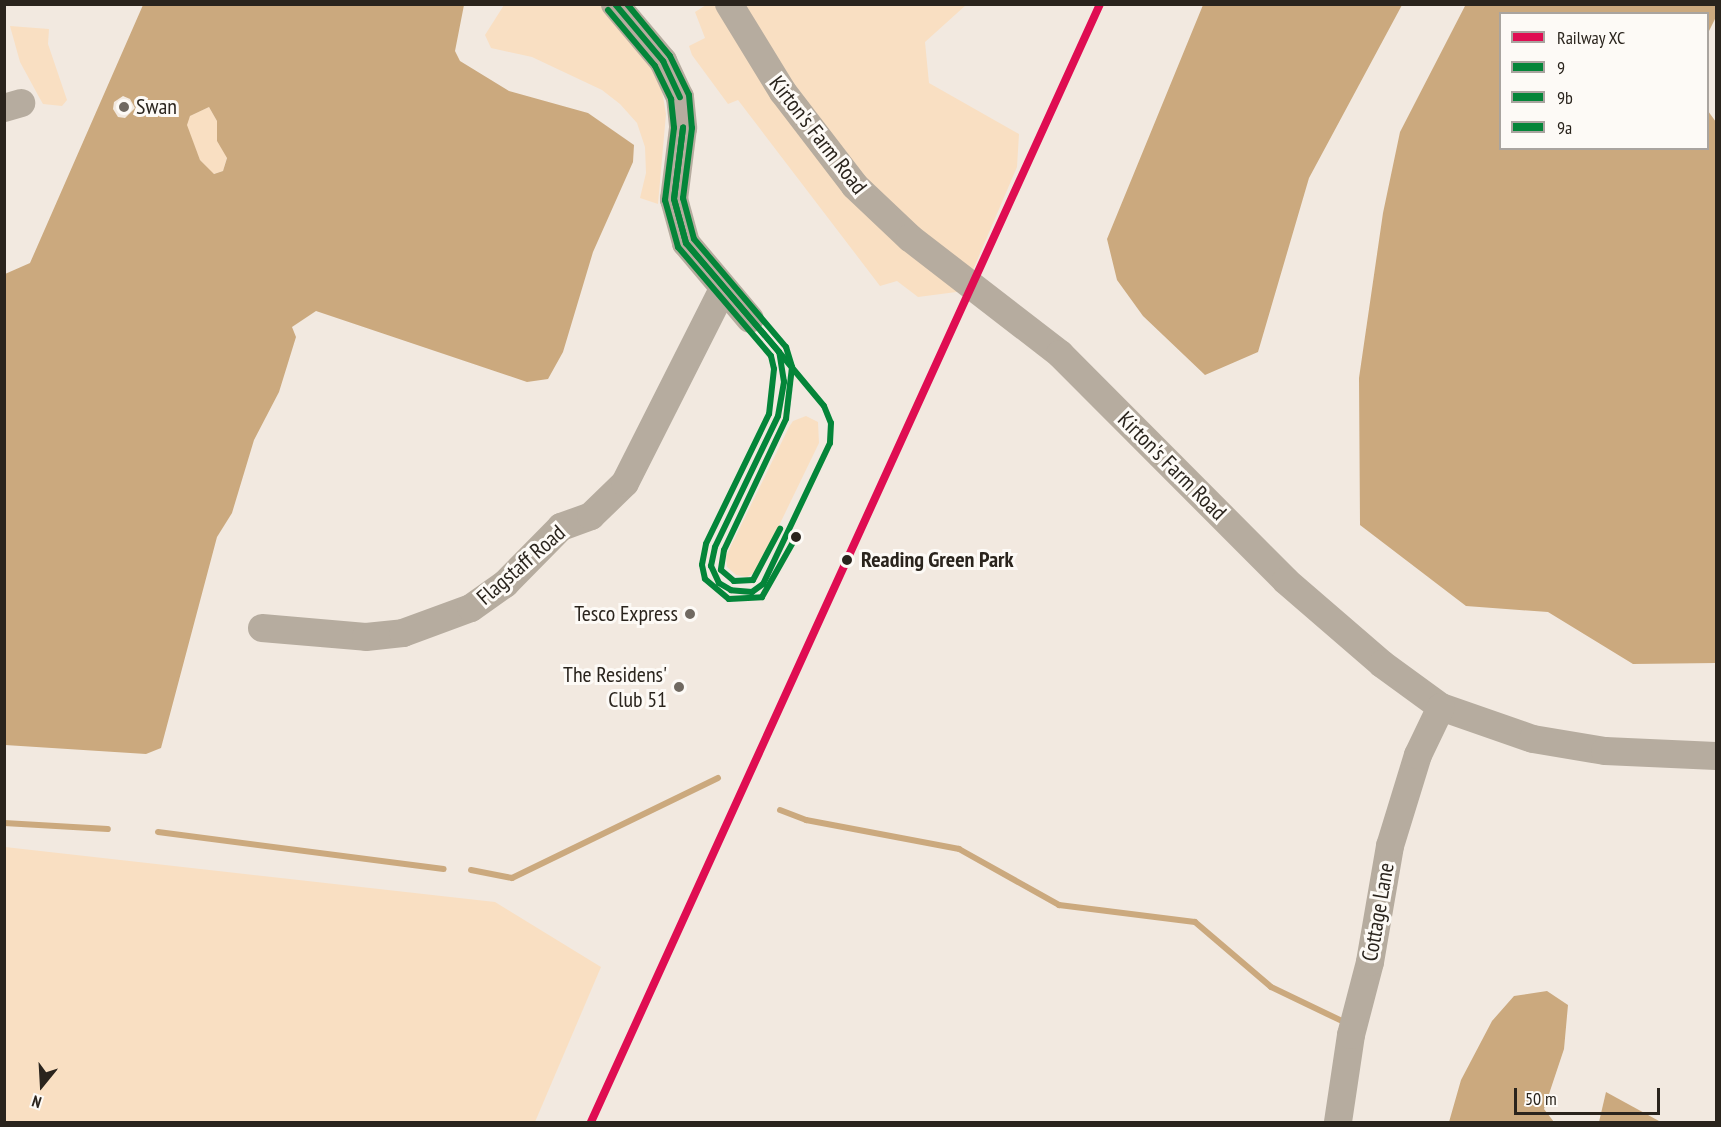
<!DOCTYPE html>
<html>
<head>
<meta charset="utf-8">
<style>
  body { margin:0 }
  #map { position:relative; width:1721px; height:1127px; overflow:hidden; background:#f2e9e0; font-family:"PT Sans Narrow",sans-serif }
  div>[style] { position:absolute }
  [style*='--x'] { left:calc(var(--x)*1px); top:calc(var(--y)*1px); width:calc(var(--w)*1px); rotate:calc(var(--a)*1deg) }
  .green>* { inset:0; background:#f9dfc2 }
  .water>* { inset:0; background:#cba97e }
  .stream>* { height:6px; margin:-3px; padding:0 3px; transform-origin:3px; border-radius:3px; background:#cba97e }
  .minor>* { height:28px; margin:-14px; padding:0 14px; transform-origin:14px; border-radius:14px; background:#b6ac9f }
  .bus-1>* { height:6px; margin:-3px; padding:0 3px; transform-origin:3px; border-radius:3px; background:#048539 }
  .bus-2>* { height:6px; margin:-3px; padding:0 3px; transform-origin:3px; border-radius:3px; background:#048539 }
  .bus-3>* { height:6px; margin:-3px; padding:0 3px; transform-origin:3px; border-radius:3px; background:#048539 }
  .rail-1>* { height:8px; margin:-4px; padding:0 4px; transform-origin:4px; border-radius:4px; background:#df0d52 }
  .dots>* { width:16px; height:16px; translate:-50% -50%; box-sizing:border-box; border:3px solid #fdfaf6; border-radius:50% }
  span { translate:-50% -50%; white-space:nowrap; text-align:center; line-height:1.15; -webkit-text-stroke:6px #fdfaf6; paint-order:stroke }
  .poi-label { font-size:22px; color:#2a241d }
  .left { translate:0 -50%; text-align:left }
  .right { translate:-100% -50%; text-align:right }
  .street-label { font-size:22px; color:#2a241d }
  .stop-label { font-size:22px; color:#2a241d; font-weight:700 }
  .frame { position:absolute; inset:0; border:6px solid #2a241d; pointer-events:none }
  .legend { position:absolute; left:1499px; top:12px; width:210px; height:138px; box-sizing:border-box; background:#fdfaf6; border:2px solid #a9a49f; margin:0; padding:8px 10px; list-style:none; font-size:18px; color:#2a241d }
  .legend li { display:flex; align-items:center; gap:12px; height:30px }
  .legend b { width:30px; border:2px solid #a9a49f }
  .north { position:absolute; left:12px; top:1055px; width:60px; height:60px; -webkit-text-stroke:4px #fdfaf6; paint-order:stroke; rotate:198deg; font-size:16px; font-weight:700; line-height:24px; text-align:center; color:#2a241d }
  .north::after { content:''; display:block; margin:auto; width:21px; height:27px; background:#2a241d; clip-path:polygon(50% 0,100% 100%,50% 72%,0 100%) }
  .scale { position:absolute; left:1514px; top:1088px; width:146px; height:27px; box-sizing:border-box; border:3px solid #2a241d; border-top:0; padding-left:8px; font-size:18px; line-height:21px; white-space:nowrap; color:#2a241d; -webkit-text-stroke:4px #fdfaf6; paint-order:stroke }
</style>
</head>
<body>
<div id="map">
  <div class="green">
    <i style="clip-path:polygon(504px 5px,601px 5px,640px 47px,661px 85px,666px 114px,658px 204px,640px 198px,646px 173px,645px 147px,637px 123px,620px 104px,602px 90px,532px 57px,491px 48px,485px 35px)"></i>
    <i style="clip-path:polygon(706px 5px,966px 5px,925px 42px,929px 83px,1019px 134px,1017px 167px,964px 291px,918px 297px,897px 281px,880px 286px,738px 100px,728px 104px,692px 55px,689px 46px,705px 38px,695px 12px)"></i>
    <i style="clip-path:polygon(10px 26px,49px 29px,48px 44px,67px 100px,62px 106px,43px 104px,39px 97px,20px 62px)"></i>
    <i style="clip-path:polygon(209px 107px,217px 121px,217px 141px,227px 157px,223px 171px,213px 174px,200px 160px,186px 125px,190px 116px)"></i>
    <i style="clip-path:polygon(806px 416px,818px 422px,819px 443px,757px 571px,747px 577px,736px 575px,727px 567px,726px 556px,789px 427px,793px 421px)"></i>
    <i style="clip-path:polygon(5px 847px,495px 902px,601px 967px,535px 1122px,5px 1122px)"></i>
  </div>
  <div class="water">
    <i style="clip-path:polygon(1466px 4px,1716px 5px,1716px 17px,1708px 33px,1708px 14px,1500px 14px,1500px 148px,1708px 148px,1708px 111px,1716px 122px,1716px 663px,1633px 664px,1548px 612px,1466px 606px,1360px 525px,1359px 378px,1383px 213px,1400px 132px)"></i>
    <i style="clip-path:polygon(evenodd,143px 5px,464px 5px,455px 51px,460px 61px,509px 91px,588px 113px,634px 145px,633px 162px,593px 252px,563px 352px,548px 379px,527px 382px,316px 311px,292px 327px,296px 337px,279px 392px,254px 440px,232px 513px,217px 537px,161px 748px,146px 754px,5px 745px,5px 274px,30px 263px,143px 5px,123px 96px,130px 99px,135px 108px,125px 118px,118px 117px,113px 109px,114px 102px,123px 96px,143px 5px,209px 107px,217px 121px,217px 141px,227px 158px,223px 171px,214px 174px,200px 160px,187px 125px,190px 116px,209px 107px)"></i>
    <i style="clip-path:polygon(1203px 5px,1402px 5px,1309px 178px,1258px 352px,1205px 375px,1143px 316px,1117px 280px,1107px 239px)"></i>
    <i style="clip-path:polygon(1547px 991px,1568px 1005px,1564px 1049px,1544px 1109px,1554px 1122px,1449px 1122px,1461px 1080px,1492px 1021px,1514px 996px)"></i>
    <i style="clip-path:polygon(1606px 1092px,1659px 1121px,1660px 1122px,1599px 1122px)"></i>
  </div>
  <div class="stream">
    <i style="--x:780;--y:810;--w:28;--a:21"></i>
    <i style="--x:806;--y:820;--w:156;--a:10.7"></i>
    <i style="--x:959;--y:849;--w:115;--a:29.2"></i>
    <i style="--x:1059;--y:905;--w:137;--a:7.1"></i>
    <i style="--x:1195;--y:922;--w:100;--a:40.5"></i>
    <i style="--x:1271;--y:987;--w:79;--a:25.6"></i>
    <i style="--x:4;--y:823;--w:104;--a:3.3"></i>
    <i style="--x:158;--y:832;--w:288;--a:7.4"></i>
    <i style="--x:471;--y:870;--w:42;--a:11"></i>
    <i style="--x:512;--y:878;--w:229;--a:-25.9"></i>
  </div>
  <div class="minor">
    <i style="--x:615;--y:4;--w:75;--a:49.9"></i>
    <i style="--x:663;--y:61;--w:40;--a:65"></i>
    <i style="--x:680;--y:97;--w:31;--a:84"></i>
    <i style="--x:683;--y:128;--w:72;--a:97.2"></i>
    <i style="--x:674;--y:199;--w:46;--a:74.7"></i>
    <i style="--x:686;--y:243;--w:99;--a:49.9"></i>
    <i style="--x:729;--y:4;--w:103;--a:58.5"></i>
    <i style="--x:783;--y:92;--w:118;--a:52.5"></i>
    <i style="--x:855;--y:186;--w:76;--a:43.4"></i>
    <i style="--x:910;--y:238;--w:190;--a:37.7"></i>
    <i style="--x:1060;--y:354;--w:320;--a:45.1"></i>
    <i style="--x:1286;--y:581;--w:127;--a:40.8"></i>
    <i style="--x:1382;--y:664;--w:73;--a:36.1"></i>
    <i style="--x:1441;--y:707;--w:97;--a:19.2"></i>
    <i style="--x:1533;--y:739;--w:73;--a:9.5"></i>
    <i style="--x:1605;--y:751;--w:111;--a:2.6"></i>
    <i style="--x:4;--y:108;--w:18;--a:-16"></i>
    <i style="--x:262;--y:628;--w:104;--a:4.9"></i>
    <i style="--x:366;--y:637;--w:37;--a:-6"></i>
    <i style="--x:403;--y:633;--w:72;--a:-20.2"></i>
    <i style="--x:471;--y:608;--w:42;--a:-35.2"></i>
    <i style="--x:505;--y:584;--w:80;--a:-45.5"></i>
    <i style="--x:561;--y:527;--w:32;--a:-20"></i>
    <i style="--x:591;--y:516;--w:47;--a:-44.1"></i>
    <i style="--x:625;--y:483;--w:217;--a:-63.2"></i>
    <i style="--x:1338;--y:1122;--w:88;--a:-81.5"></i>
    <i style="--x:1351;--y:1035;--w:75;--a:-75.4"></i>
    <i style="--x:1370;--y:962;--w:118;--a:-80.2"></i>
    <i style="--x:1390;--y:846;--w:95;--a:-72.9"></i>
    <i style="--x:1418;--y:755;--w:53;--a:-64.4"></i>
  </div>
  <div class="bus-1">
    <i style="--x:615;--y:4;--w:75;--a:49.9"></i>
    <i style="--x:663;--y:61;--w:40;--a:65"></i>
    <i style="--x:674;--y:199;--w:46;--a:74.7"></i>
    <i style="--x:674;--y:199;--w:46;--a:74.7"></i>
    <i style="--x:674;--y:199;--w:72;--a:-82.8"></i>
    <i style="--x:674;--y:199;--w:72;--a:-82.8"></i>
    <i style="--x:686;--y:243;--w:143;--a:49.5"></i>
    <i style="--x:686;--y:243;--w:143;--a:49.5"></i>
    <i style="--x:779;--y:352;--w:70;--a:50.2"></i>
    <i style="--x:824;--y:406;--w:18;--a:68"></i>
    <i style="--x:831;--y:423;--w:20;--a:93"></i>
    <i style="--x:830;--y:443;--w:156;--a:115.4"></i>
    <i style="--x:763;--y:584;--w:14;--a:144"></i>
    <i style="--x:752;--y:592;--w:21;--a:-175"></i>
    <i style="--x:731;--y:590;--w:14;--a:-150"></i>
    <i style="--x:719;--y:583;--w:19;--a:-115"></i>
    <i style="--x:711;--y:566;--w:19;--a:-78"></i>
    <i style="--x:715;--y:547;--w:145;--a:-64.3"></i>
    <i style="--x:778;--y:416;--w:35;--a:-80"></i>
    <i style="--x:784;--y:382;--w:30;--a:-99"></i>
  </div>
  <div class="bus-2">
    <i style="--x:608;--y:10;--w:73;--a:50"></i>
    <i style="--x:655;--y:66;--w:37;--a:64"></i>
    <i style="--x:671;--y:99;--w:29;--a:84"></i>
    <i style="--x:674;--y:128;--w:73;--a:97.1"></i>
    <i style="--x:665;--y:200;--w:49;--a:74.5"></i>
    <i style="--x:678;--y:247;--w:143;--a:49.5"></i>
    <i style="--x:771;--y:356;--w:13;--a:77"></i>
    <i style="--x:774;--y:369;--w:45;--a:96.3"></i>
    <i style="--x:769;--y:414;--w:144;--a:115.9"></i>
    <i style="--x:706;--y:544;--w:21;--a:101"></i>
    <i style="--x:702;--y:565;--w:14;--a:78"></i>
    <i style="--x:705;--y:579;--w:31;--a:40"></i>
    <i style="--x:729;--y:599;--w:33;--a:-3"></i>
    <i style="--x:762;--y:597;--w:69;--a:-60.5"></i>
  </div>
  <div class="bus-3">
    <i style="--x:627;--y:4;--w:67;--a:50.4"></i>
    <i style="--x:670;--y:56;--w:43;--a:64"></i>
    <i style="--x:689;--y:95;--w:33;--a:85"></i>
    <i style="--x:692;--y:128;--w:71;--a:97.3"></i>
    <i style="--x:683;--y:198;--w:42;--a:75"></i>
    <i style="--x:694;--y:239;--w:142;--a:49.6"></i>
    <i style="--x:786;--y:347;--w:21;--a:73"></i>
    <i style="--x:792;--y:367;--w:52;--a:96.6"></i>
    <i style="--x:786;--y:419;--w:145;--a:115.3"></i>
    <i style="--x:724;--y:550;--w:20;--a:99"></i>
    <i style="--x:721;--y:570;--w:17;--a:40"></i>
    <i style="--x:734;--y:581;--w:19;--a:-3"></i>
    <i style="--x:753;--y:580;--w:58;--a:-62.1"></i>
  </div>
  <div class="rail-1">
    <i style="--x:591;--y:1122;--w:1228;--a:-65.52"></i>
  </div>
  <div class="dots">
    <i style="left:124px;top:107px;background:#706961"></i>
    <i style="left:796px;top:537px;background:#2a241d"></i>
    <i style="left:847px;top:560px;background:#2a241d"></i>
    <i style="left:690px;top:614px;background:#706961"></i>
    <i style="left:679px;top:687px;background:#706961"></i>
  </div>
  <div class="poi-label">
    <span class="left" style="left:136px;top:107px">Swan</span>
    <span class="right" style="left:678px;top:614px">Tesco Express</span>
    <span class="right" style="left:667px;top:687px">The Residens'<br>Club 51</span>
  </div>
  <div class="street-label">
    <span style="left:818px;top:135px;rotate:52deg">Kirton's Farm Road</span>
    <span style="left:1172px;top:466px;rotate:45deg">Kirton's Farm Road</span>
    <span style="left:521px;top:565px;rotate:-41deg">Flagstaff Road</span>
    <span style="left:1378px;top:912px;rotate:-80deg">Cottage Lane</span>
  </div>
  <div class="stop-label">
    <span class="left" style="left:861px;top:560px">Reading Green Park</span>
  </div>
  <div class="frame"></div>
  <ul class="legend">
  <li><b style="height:8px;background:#df0d52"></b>Railway XC</li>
  <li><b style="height:8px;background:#048539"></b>9</li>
  <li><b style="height:8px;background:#048539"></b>9b</li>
  <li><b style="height:8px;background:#048539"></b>9a</li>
  </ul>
  <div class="north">N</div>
  <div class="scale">50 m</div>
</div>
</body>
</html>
